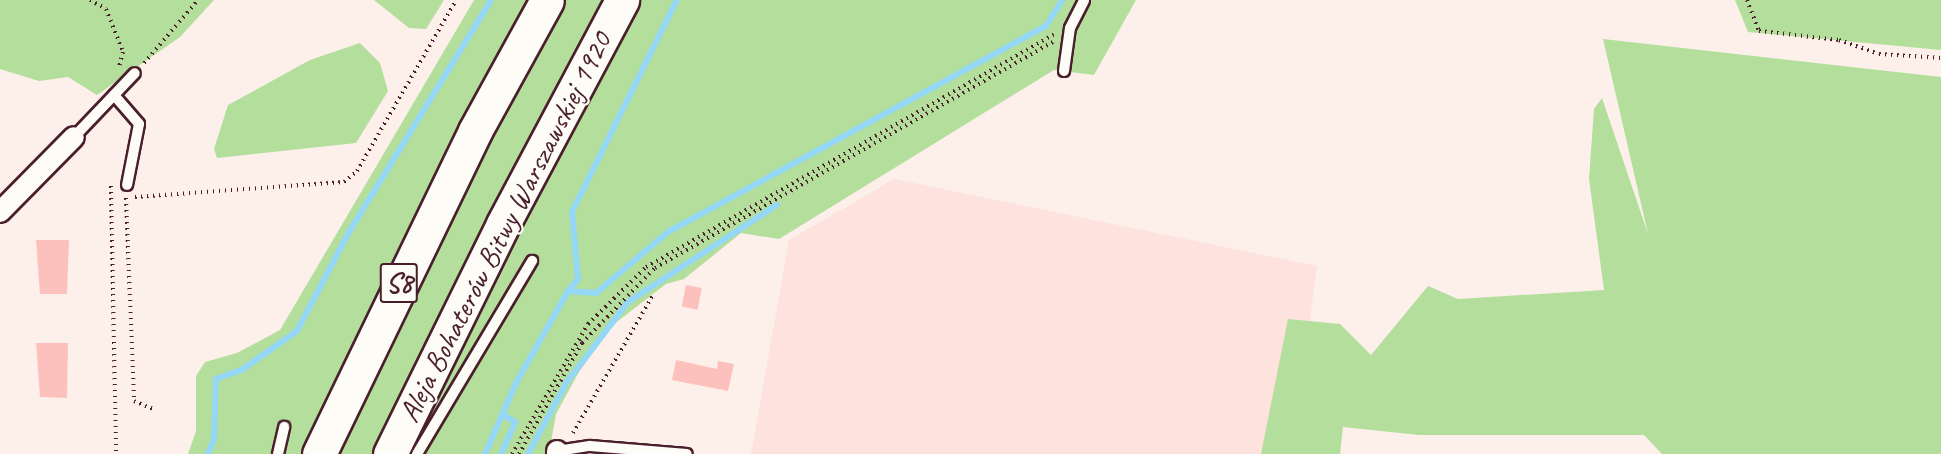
<!DOCTYPE html>
<html>
<head>
<meta charset="utf-8">
<style>
  body { margin:0 }
  #map { position:relative; width:1941px; height:454px; overflow:hidden; background:#fdf0eb; font-family:Caveat,sans-serif }
  div>[style] { position:absolute }
  [style*='--x'] { left:calc(var(--x)*1px); top:calc(var(--y)*1px); width:calc(var(--w)*1px); rotate:calc(var(--a)*1deg) }
  .built>* { inset:0; background:#fde2dd }
  .green>* { inset:0; background:#b3de9b }
  .stream>* { height:6px; margin:-3px; padding:0 3px; transform-origin:3px; border-radius:3px; background:#94d7f6 }
  .building>* { inset:0; background:#fdc1bd; transform-origin:0 0 }
  .path>* { height:4px; margin-top:-2px; transform-origin:0; background:repeating-linear-gradient(90deg,#4a1f2b 0 1.5px,transparent 0 6px) }
  .roads { filter:drop-shadow(2px 0 #4a1f2b) drop-shadow(-2px 0 #4a1f2b) drop-shadow(0 2px #4a1f2b) drop-shadow(0 -2px #4a1f2b) }
  .lane>* { height:10px; margin:-5px; padding:0 5px; transform-origin:5px; border-radius:5px; background:#fdfcf7 }
  .street>* { height:20px; margin:-10px; padding:0 10px; transform-origin:10px; border-radius:10px; background:#fdfcf7 }
  .highway>* { height:33px; margin:-16.5px; padding:0 16.5px; transform-origin:16.5px; border-radius:16.5px; background:#fdfcf7 }
  span { translate:-50% -50%; white-space:nowrap; text-align:center; line-height:1.15; -webkit-text-stroke:4.5px #fdfcf7; paint-order:stroke }
  .shield-label span { padding:2px 4px; background:#fdfcf7; border:2px solid; border-radius:4px; -webkit-text-stroke-width:0 }
  .shield-label { font-size:28px; color:#4a1f2b; font-weight:700 }
  .street-label { font-size:30px; color:#4a1f2b }
</style>
</head>
<body>
<div id="map">
  <div class="built">
    <i style="clip-path:polygon(894px 179px,1317px 266px,1292px 454px,751px 454px,789px 240px)"></i>
  </div>
  <div class="green">
    <i style="clip-path:polygon(0 0,214px 0,180px 37px,97px 95px,68px 77px,39px 81px,0 69px)"></i>
    <i style="clip-path:polygon(374px 0,444px 0,426px 29px,409px 28px)"></i>
    <i style="clip-path:polygon(474px 0,1136px 0,1094px 75px,1054px 70px,779px 239px,741px 233px,684px 279px,666px 284px,645px 300px,613px 325px,579px 372px,556px 414px,549px 454px,188px 454px,196px 431px,196px 376px,205px 362px,237px 353px,280px 330px)"></i>
    <i style="clip-path:polygon(1735px 0,1941px 0,1941px 50px,1748px 32px)"></i>
    <i style="clip-path:polygon(1603px 39px,1941px 77px,1941px 454px,1662px 454px,1644px 435px,1419px 435px,1343px 427px,1340px 454px,1261px 454px,1288px 319px,1340px 324px,1371px 355px,1428px 286px,1458px 299px,1604px 290px,1589px 179px,1594px 109px,1602px 98px,1648px 234px)"></i>
    <i style="clip-path:polygon(360px 43px,380px 63px,388px 91px,356px 143px,217px 158px,214px 149px,228px 105px,310px 60px)"></i>
  </div>
  <div class="stream">
    <i style="--x:568;--y:291;--w:16;--a:-50"></i>
    <i style="--x:578;--y:279;--w:67;--a:-95.1"></i>
    <i style="--x:572;--y:212;--w:237;--a:-63.7"></i>
    <i style="--x:208;--y:454;--w:16;--a:-68"></i>
    <i style="--x:214;--y:439;--w:60;--a:-88.1"></i>
    <i style="--x:216;--y:379;--w:29;--a:-20"></i>
    <i style="--x:243;--y:369;--w:66;--a:-35.1"></i>
    <i style="--x:297;--y:331;--w:112;--a:-62.3"></i>
    <i style="--x:349;--y:232;--w:272;--a:-58.5"></i>
    <i style="--x:485;--y:454;--w:77;--a:-66.4"></i>
    <i style="--x:516;--y:383;--w:106;--a:-60.5"></i>
    <i style="--x:568;--y:291;--w:28;--a:4"></i>
    <i style="--x:596;--y:293;--w:94;--a:-40.3"></i>
    <i style="--x:668;--y:232;--w:430;--a:-28.6"></i>
    <i style="--x:1046;--y:26;--w:31;--a:-58"></i>
    <i style="--x:501;--y:454;--w:35;--a:-66"></i>
    <i style="--x:515;--y:422;--w:15;--a:-148"></i>
    <i style="--x:528;--y:454;--w:82;--a:-61.6"></i>
    <i style="--x:567;--y:382;--w:101;--a:-52.7"></i>
    <i style="--x:628;--y:302;--w:178;--a:-33.1"></i>
  </div>
  <div class="building">
    <i style="clip-path:polygon(36px 240px,69px 240px,67px 294px,40px 294px)"></i>
    <i style="left:686px;top:285px;width:16px;height:22px;rotate:11deg"></i>
    <i style="clip-path:polygon(36px 343px,68px 343px,67px 398px,40px 397px)"></i>
    <i style="clip-path:polygon(676px 360px,717px 369px,718px 361px,734px 364px,728px 391px,672px 380px)"></i>
  </div>
  <div class="path">
    <i style="--x:90;--y:0;--w:18;--a:29"></i>
    <i style="--x:106;--y:9;--w:46;--a:68.4"></i>
    <i style="--x:123;--y:52;--w:16;--a:105"></i>
    <i style="--x:1747;--y:0;--w:33;--a:69"></i>
    <i style="--x:1759;--y:31;--w:81;--a:6.4"></i>
    <i style="--x:1839;--y:40;--w:42;--a:19.3"></i>
    <i style="--x:1879;--y:54;--w:62;--a:3.7"></i>
    <i style="--x:144;--y:63;--w:83;--a:-49.4"></i>
    <i style="--x:111;--y:186;--w:268;--a:88.9"></i>
    <i style="--x:135;--y:197;--w:210;--a:-4.1"></i>
    <i style="--x:344;--y:182;--w:17;--a:-40"></i>
    <i style="--x:357;--y:171;--w:198;--a:-59.9"></i>
    <i style="--x:126;--y:198;--w:203;--a:87.7"></i>
    <i style="--x:134;--y:401;--w:21;--a:23"></i>
    <i style="--x:573;--y:433;--w:160;--a:-59.9"></i>
    <i style="--x:512;--y:454;--w:151;--a:-59.7"></i>
    <i style="--x:588;--y:324;--w:81;--a:-44.5"></i>
    <i style="--x:646;--y:267;--w:470;--a:-29.7"></i>
    <i style="--x:519;--y:454;--w:128;--a:-60.4"></i>
    <i style="--x:582;--y:343;--w:105;--a:-45.8"></i>
    <i style="--x:655;--y:268;--w:458;--a:-29.6"></i>
  </div>
  <div class="roads">
    <div class="lane">
      <i style="--x:1064;--y:71;--w:43;--a:-82.1"></i>
      <i style="--x:1070;--y:28;--w:31;--a:-63"></i>
      <i style="--x:114;--y:95;--w:38;--a:49"></i>
      <i style="--x:139;--y:124;--w:62;--a:101.1"></i>
      <i style="--x:74;--y:137;--w:88;--a:-46.4"></i>
      <i style="--x:557;--y:451;--w:33;--a:-9"></i>
      <i style="--x:590;--y:446;--w:97;--a:4.7"></i>
      <i style="--x:278;--y:454;--w:28;--a:-77"></i>
      <i style="--x:417;--y:454;--w:225;--a:-59.2"></i>
    </div>
    <div class="street">
      <i style="--x:0;--y:212;--w:105;--a:-45.4"></i>
      <i style="--x:557;--y:454;--w:3;--a:-90"></i>
    </div>
    <div class="highway">
      <i style="--x:319;--y:454;--w:359;--a:-64.2"></i>
      <i style="--x:475;--y:131;--w:149;--a:-61.2"></i>
      <i style="--x:390;--y:454;--w:256;--a:-63.8"></i>
      <i style="--x:503;--y:224;--w:254;--a:-62"></i>
    </div>
  </div>
  <div class="shield-label">
    <span style="left:399px;top:283px">S8</span>
  </div>
  <div class="street-label">
    <span style="left:505px;top:227px;rotate:-63deg">Aleja Bohaterów Bitwy Warszawskiej 1920</span>
  </div>
</div>
</body>
</html>
